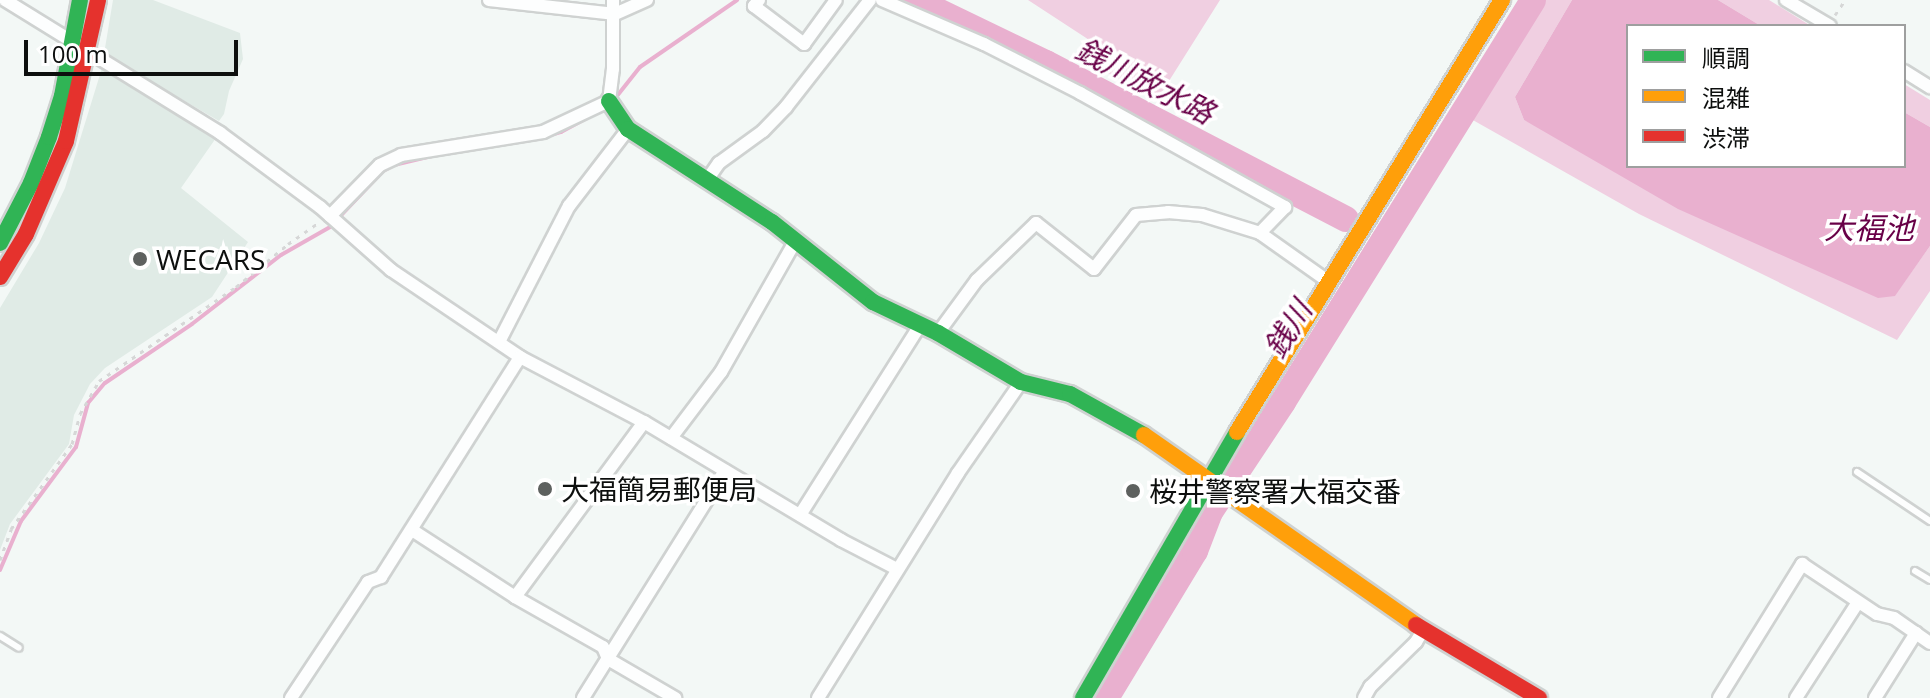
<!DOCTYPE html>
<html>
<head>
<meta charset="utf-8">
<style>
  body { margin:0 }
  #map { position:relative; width:1930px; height:698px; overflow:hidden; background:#f3f8f6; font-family:"Open Sans","Noto Sans JP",sans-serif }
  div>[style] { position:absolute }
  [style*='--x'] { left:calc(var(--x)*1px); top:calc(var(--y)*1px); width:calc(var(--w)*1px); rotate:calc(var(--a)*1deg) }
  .built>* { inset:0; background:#e0ebe6 }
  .green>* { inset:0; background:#f0cfe1 }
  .water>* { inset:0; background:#e9b0cf }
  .stream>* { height:4px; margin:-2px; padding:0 2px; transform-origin:2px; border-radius:2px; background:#e9b0cf }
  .river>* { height:26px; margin:-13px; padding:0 13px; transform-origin:13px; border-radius:13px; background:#e9b0cf }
  .path>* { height:3px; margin-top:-1.5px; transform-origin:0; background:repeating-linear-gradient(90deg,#d6d7d7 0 4px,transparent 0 10px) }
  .roads { filter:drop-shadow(2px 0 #cfd2d1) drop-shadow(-2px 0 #cfd2d1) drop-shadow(0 2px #cfd2d1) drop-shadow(0 -2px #cfd2d1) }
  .lane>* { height:6px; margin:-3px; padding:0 3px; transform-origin:3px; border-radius:3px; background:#fdfefe }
  .street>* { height:12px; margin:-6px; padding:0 6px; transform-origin:6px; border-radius:6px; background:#fdfefe }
  .fast>* { height:16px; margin:-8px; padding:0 8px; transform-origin:8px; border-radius:8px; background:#30b455 }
  .slow>* { height:16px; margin:-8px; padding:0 8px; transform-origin:8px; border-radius:8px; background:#ff9f0a }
  .jam>* { height:16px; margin:-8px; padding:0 8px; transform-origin:8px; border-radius:8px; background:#e5322d }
  .dots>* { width:22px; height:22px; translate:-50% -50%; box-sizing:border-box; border:4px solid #fff; border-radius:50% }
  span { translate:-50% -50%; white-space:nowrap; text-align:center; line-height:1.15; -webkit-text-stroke:7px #fff; paint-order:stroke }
  .poi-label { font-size:28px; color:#0d0f0e }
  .left { translate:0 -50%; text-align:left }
  .water-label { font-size:30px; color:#680047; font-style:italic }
  .legend { position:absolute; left:1626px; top:24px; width:280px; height:144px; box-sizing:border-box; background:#fff; border:2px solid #9e9f9f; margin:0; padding:10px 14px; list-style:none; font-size:24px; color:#0d0f0e }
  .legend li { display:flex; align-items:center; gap:16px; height:40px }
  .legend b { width:40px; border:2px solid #9e9f9f }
  .scale { position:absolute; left:24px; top:40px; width:214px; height:36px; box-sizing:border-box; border:4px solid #0d0f0e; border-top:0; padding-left:10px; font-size:24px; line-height:28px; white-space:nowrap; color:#0d0f0e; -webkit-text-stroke:6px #fff; paint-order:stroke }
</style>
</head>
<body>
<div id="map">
  <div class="built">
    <i style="clip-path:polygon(113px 0,153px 0,240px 33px,243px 59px,229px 91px,224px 114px,219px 121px,104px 54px)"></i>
    <i style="clip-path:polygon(102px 68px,216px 138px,181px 188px,248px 242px,212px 297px,105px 368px,90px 384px,74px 415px,69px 444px,10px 524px,0 550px,0 308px,39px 243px,65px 188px)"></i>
  </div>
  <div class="green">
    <i style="clip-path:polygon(1028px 0,1220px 0,1157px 100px,1091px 64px,1100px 47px)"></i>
    <i style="clip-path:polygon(1541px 0,1572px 0,1515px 97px,1524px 120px,1895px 295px,1930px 246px,1930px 291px,1897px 340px,1639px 214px,1471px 119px)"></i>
    <i style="clip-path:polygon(1718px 0,1769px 0,1811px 26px,1761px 26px)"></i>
    <i style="clip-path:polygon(1904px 84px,1930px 100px,1930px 127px,1904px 112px)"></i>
  </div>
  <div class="water">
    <i style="clip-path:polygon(1572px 0,1718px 0,1761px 26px,1628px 26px,1628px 166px,1904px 166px,1904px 112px,1930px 127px,1930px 246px,1895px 296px,1878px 298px,1678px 209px,1524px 120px,1515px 97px)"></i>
  </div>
  <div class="stream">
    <i style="--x:613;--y:101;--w:43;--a:-51.5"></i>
    <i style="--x:640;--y:67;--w:118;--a:-34.6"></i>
    <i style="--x:547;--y:136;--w:15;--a:-16"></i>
    <i style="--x:561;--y:132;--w:52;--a:-28.5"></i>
    <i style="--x:0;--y:570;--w:53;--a:-66.8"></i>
    <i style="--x:21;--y:521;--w:92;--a:-53.4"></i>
    <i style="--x:76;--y:447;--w:46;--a:-74.7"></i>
    <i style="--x:88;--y:403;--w:26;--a:-50"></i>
    <i style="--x:105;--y:383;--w:105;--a:-34.1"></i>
    <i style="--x:192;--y:324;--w:113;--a:-37.8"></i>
    <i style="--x:281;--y:255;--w:56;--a:-29.7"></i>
    <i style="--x:330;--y:227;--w:77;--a:-46.6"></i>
    <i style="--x:383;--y:171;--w:13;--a:-29"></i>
    <i style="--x:394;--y:165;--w:43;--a:-13.4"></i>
  </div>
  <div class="river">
    <i style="--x:915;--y:0;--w:145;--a:25.7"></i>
    <i style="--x:1046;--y:63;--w:338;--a:27.5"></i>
    <i style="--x:1106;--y:698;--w:172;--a:-58.8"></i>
    <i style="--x:1195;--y:551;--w:42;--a:-69"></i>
    <i style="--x:1210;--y:512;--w:132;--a:-56.4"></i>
    <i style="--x:1283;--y:402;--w:473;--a:-58.1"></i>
  </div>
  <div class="path">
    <i style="--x:1835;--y:15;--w:18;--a:-56"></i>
    <i style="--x:0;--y:560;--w:33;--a:-70"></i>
    <i style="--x:11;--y:529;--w:105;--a:-54.3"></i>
    <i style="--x:72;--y:444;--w:31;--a:-75"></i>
    <i style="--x:80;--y:414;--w:38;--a:-60"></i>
    <i style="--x:99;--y:381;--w:166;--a:-34.5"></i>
    <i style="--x:236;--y:287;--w:67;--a:-39.6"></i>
    <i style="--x:288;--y:244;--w:39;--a:-35"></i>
  </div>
  <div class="roads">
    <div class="lane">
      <i style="--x:1857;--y:472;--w:88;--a:33.9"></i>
      <i style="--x:1915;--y:571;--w:17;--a:31"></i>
      <i style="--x:0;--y:636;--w:22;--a:32"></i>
    </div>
    <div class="street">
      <i style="--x:5;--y:0;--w:253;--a:31.7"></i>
      <i style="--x:220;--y:133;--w:124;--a:36.5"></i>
      <i style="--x:320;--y:207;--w:95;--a:41.6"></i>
      <i style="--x:391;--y:270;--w:156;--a:34"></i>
      <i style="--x:520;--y:357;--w:140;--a:27.7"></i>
      <i style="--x:644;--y:422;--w:230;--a:30.9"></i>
      <i style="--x:841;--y:540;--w:63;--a:27.4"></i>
      <i style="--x:489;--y:0;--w:127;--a:6.3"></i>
      <i style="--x:615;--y:14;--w:35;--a:-24"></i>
      <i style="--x:759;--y:0;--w:8;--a:130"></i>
      <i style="--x:754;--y:6;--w:63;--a:37.2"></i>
      <i style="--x:804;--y:44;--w:54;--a:-54"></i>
      <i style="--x:882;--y:0;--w:111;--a:23.3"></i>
      <i style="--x:984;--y:44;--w:108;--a:27"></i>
      <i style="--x:1080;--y:93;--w:235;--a:29.1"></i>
      <i style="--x:1285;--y:207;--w:36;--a:134"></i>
      <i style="--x:1260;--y:233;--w:85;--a:35.4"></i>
      <i style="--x:1786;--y:0;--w:51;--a:30.6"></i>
      <i style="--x:1904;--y:71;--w:31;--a:32"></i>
      <i style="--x:707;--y:180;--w:21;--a:-55"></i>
      <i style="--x:719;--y:163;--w:54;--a:-36"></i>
      <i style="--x:763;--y:131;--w:33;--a:-46"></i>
      <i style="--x:786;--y:107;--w:136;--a:-51.9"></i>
      <i style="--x:330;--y:216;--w:71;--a:-45.6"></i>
      <i style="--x:380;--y:165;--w:23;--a:-25"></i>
      <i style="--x:401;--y:155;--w:144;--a:-9.2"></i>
      <i style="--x:543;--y:132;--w:73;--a:-25.2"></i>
      <i style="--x:609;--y:101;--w:32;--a:-83"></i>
      <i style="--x:613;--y:69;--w:69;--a:-90"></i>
      <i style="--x:938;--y:333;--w:66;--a:-53.7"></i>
      <i style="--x:977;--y:280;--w:82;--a:-44"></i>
      <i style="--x:1036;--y:223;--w:74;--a:38.4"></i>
      <i style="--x:1094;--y:269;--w:68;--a:-52.1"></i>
      <i style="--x:1136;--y:215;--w:32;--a:-5"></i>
      <i style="--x:1168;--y:212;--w:34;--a:5"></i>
      <i style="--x:1202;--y:215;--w:61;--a:17.2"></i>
      <i style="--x:499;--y:342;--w:153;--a:-62.8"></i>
      <i style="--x:569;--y:206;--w:97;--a:-52.5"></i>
      <i style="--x:671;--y:438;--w:83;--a:-52.9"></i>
      <i style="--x:721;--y:372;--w:152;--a:-60.4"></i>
      <i style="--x:800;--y:515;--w:222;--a:-57.7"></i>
      <i style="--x:412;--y:530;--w:123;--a:33"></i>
      <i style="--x:515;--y:597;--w:101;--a:29.6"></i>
      <i style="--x:603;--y:647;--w:13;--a:67"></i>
      <i style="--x:608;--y:659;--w:78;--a:30.2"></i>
      <i style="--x:515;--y:597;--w:217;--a:-53.6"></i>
      <i style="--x:291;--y:698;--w:139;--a:-56.4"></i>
      <i style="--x:368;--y:582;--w:14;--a:-21"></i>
      <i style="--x:381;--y:577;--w:260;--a:-57.7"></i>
      <i style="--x:583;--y:698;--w:268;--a:-58"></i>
      <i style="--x:818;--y:698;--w:265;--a:-58.1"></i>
      <i style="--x:958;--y:473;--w:111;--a:-55.3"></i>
      <i style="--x:1364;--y:698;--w:13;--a:-61"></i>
      <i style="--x:1370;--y:687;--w:64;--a:-44.4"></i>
      <i style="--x:1416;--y:642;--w:14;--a:-60"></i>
      <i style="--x:1719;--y:698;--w:158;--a:-58.2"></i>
      <i style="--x:1802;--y:564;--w:90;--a:33.7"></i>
      <i style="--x:1877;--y:614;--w:17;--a:13"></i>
      <i style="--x:1894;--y:618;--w:44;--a:34.8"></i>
      <i style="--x:1796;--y:698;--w:114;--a:-57.1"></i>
      <i style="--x:1875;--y:698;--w:77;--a:-57.8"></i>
    </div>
    <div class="fast">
      <i style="--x:609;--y:101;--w:34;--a:56"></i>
      <i style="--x:628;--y:129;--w:171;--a:32.9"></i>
      <i style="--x:772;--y:222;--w:129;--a:38.4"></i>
      <i style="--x:873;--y:302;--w:72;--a:25.5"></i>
      <i style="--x:938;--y:333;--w:96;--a:30.6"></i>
      <i style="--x:1021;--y:382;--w:50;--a:13.8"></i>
      <i style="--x:1070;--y:394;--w:85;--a:29"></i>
      <i style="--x:0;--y:243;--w:68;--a:-62.7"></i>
      <i style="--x:31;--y:183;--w:49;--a:-68.6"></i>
      <i style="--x:49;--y:137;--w:43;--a:-72.4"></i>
      <i style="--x:62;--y:96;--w:98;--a:-79.4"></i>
      <i style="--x:1083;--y:698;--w:307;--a:-59.9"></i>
    </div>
    <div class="slow">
      <i style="--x:1237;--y:432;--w:507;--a:-58.47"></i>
      <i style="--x:1144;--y:435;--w:332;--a:34.9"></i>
    </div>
    <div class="jam">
      <i style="--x:0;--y:277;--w:50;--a:-58.8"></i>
      <i style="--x:26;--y:234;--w:101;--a:-66.7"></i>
      <i style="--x:66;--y:141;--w:145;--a:-77.2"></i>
      <i style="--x:1416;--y:625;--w:143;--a:30.7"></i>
    </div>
  </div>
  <div class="dots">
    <i style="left:140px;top:259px;background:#5e615f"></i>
    <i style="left:545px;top:489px;background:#5e615f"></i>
    <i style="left:1133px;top:491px;background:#5e615f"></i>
  </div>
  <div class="poi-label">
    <span class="left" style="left:156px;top:259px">WECARS</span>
    <span class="left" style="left:561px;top:489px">大福簡易郵便局</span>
    <span class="left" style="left:1149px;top:491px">桜井警察署大福交番</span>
  </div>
  <div class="water-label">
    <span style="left:1145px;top:81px;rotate:27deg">銭川放水路</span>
    <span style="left:1869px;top:228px">大福池</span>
    <span style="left:1288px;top:329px;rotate:-58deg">銭川</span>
  </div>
  <ul class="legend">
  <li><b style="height:10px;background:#30b455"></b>順調</li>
  <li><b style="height:10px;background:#ff9f0a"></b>混雑</li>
  <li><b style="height:10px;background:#e5322d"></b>渋滞</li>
  </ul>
  <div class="scale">100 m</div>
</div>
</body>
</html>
